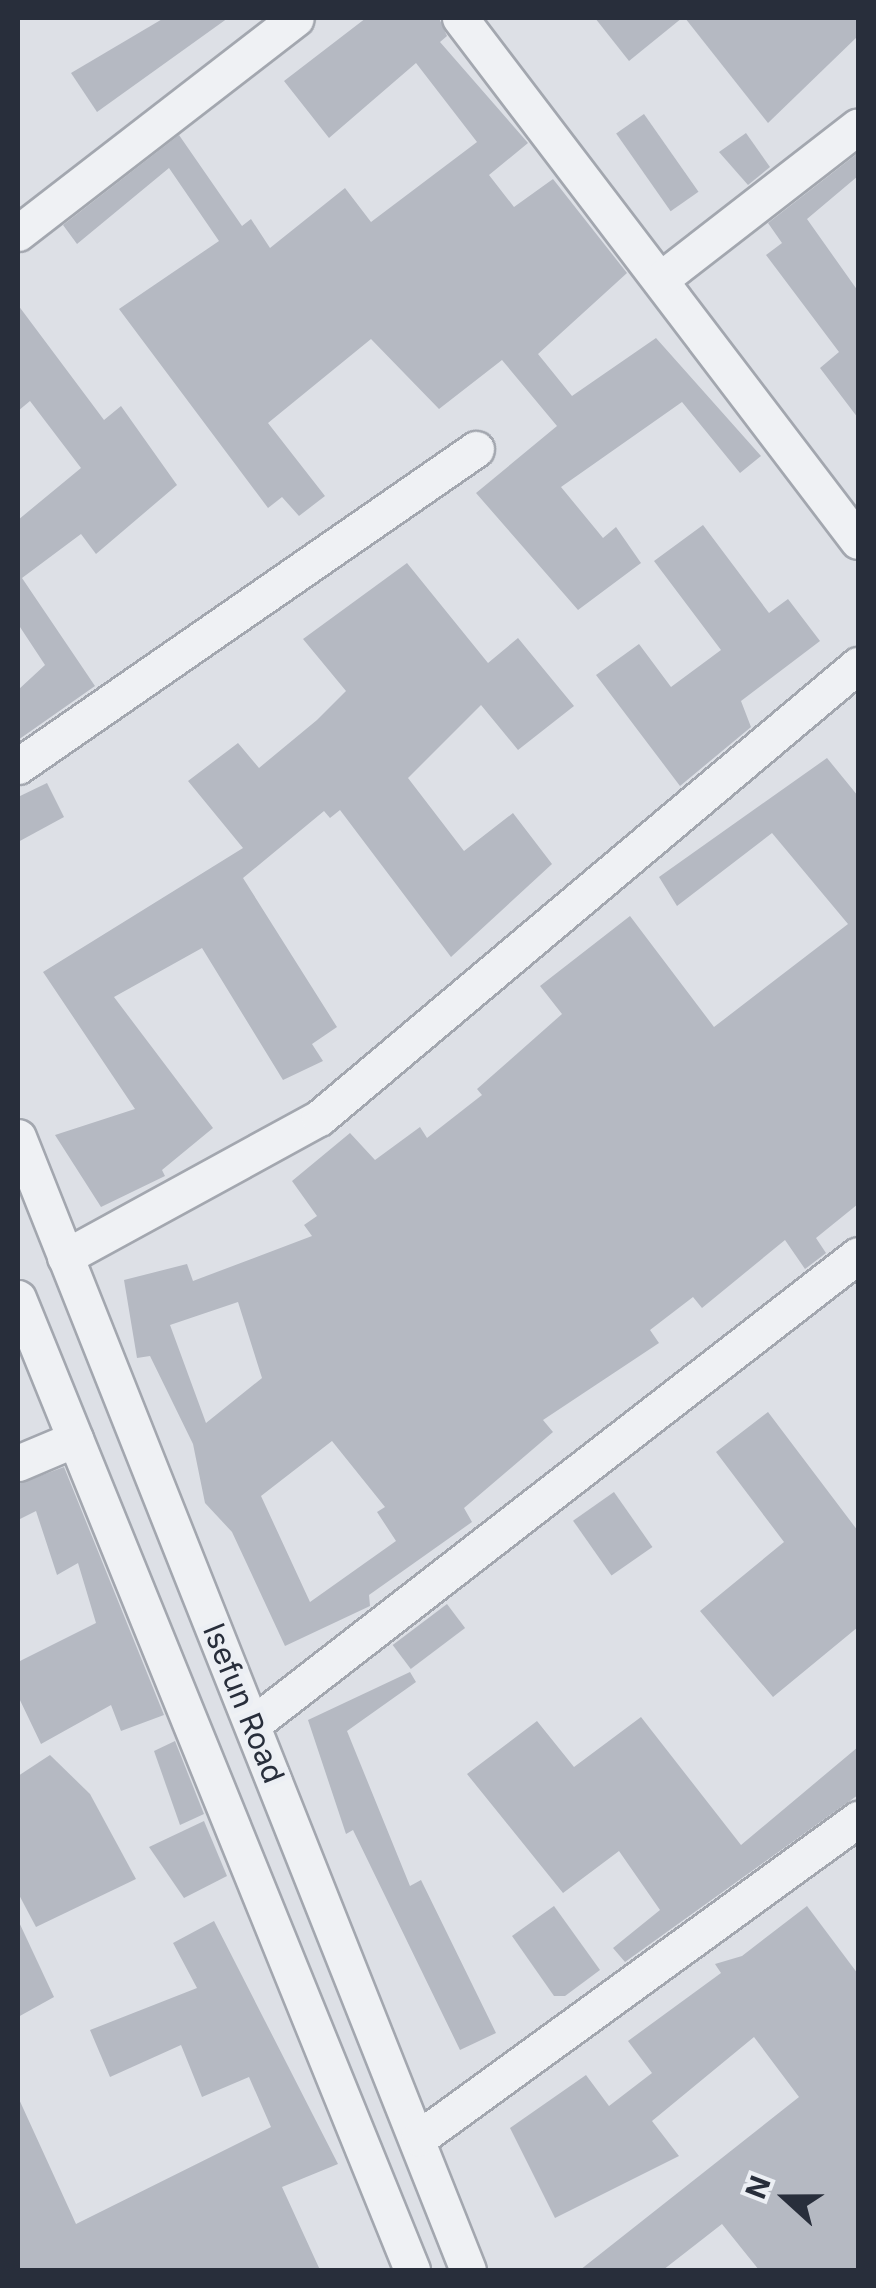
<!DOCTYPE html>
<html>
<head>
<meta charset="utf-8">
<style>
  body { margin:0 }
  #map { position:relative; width:876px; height:2288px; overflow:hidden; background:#dde0e6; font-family:Inter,sans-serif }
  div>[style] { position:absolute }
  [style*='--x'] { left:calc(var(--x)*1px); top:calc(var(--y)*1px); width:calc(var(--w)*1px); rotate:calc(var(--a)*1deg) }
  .building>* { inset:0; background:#b5b9c2; transform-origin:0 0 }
  .roads { filter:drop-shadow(2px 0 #a3a7af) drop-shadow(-2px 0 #a3a7af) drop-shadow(0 2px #a3a7af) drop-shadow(0 -2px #a3a7af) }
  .minor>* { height:35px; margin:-17.5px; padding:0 17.5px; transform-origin:17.5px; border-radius:17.5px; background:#eff1f4 }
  span { translate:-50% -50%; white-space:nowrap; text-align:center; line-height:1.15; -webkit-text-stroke:10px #eceff4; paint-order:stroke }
  .street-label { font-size:30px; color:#282e3b }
  .frame { position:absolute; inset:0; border:20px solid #282e3b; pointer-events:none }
  .north { position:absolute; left:736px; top:2148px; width:100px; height:100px; -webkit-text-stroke:8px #eceff4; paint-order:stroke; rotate:291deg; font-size:28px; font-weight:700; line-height:40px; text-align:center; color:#282e3b }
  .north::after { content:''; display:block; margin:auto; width:35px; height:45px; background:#282e3b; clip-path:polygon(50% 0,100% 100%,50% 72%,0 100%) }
</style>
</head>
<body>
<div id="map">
  <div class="building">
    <i style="clip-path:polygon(164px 18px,228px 18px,97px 112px,71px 73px)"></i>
    <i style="clip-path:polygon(366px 18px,439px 18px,447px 36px,440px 42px,528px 143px,489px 175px,514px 207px,553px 179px,627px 273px,538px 354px,572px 396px,656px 338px,761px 456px,740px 473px,682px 402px,561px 487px,603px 538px,616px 527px,641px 563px,578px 610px,476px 493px,557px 426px,502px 360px,439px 409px,371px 339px,268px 423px,325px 496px,299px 516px,282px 497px,268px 508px,119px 309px,219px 241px,169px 168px,77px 244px,63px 225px,179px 135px,242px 226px,251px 219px,270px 248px,345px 188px,371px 222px,477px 142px,416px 63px,329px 138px,284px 81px)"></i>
    <i style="clip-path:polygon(595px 18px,682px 18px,629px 61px)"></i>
    <i style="clip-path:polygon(685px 18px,858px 18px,858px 36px,768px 123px)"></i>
    <i style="left:644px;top:114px;width:95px;height:34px;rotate:55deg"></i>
    <i style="clip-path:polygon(746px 133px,770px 167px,748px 185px,719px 152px)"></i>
    <i style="clip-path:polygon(858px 153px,858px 176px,807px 219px,858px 291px,858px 418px,820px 368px,839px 352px,766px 255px,782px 243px,768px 223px)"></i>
    <i style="clip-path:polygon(18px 305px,104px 420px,121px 406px,177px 485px,96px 554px,81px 534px,22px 578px,95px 686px,18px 740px,18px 690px,45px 665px,18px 624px,18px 520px,81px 468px,30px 401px,18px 411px)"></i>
    <i style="clip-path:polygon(703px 525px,769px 613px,788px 599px,820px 641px,741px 701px,751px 727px,680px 786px,596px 675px,639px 644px,671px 687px,721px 650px,654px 561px)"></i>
    <i style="clip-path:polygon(407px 563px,488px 663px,518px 638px,574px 706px,518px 750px,481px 705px,408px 778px,464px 851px,513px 813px,552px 864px,451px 957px,340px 810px,330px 818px,324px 811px,243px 878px,337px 1027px,312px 1044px,323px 1061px,283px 1080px,202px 948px,114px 997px,213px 1128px,162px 1170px,165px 1176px,101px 1207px,55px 1135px,135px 1109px,43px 972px,243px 848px,188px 781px,238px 743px,259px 768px,317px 720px,346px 691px,303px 639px)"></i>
    <i style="clip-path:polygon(evenodd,827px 758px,858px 796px,858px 1204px,816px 1238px,826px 1253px,805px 1269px,785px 1240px,702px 1308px,693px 1297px,650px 1330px,659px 1343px,543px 1420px,553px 1432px,464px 1508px,472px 1522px,369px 1595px,370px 1606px,285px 1646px,232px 1532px,205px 1503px,193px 1444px,150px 1356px,137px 1358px,124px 1280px,187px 1264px,193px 1281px,312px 1236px,304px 1225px,317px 1216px,292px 1181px,350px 1133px,375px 1160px,420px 1127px,427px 1138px,482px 1095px,477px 1089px,562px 1014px,540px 986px,630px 916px,714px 1027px,848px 924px,772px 833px,677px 906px,659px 877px,827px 758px,238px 1302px,262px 1378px,206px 1423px,170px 1325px,238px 1302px,827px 758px,332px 1441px,385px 1507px,377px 1512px,396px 1541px,310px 1602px,261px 1496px,332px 1441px)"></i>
    <i style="clip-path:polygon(47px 783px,64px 817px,18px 842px,18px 797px)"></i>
    <i style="clip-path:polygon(768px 1412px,858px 1531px,858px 1627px,773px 1697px,700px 1611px,784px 1542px,716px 1452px)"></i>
    <i style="clip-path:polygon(64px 1467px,164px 1715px,121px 1731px,111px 1705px,41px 1744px,18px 1696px,18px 1662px,96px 1623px,78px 1563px,57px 1575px,36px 1511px,18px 1520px,18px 1484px)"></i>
    <i style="left:614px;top:1492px;width:67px;height:50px;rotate:55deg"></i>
    <i style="left:447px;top:1604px;width:30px;height:68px;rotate:53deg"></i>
    <i style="clip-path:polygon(410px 1672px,416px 1682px,347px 1731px,410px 1886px,421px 1880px,496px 2033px,460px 2050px,353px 1830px,346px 1834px,308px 1720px)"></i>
    <i style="clip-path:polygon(641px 1717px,741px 1845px,858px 1747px,858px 1795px,625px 1962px,613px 1948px,660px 1910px,619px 1851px,563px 1893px,467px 1774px,537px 1721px,574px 1767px)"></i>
    <i style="clip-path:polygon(175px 1741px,204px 1814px,180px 1825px,154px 1751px)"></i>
    <i style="clip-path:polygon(50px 1755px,90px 1794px,136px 1879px,36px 1927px,18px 1893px,18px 1776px)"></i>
    <i style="clip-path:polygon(204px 1821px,227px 1876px,184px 1898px,149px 1847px)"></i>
    <i style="clip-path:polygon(554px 1906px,600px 1970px,565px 1996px,554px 1996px,512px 1936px)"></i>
    <i style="clip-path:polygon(807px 1906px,858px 1974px,858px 2270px,759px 2270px,722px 2224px,663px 2270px,580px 2270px,799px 2097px,754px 2037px,652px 2121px,679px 2156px,555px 2218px,510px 2128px,586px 2075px,609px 2106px,652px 2073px,628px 2041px,721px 1973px,715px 1964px,742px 1956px)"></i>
    <i style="clip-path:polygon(18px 1920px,54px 1997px,18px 2017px)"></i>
    <i style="clip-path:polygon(214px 1921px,338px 2164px,282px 2187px,320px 2270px,18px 2270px,18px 2097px,76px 2224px,271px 2127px,249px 2077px,202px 2097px,181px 2045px,110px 2077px,90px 2030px,197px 1988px,173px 1943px)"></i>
  </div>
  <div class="roads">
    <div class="minor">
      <i style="--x:460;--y:18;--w:657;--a:52.73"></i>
      <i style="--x:18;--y:233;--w:351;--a:-37.7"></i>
      <i style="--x:661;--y:279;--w:249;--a:-37.8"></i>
      <i style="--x:18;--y:766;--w:557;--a:-34.69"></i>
      <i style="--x:18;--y:1137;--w:1219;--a:68.34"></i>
      <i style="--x:65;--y:1257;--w:290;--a:-28.7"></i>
      <i style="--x:319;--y:1118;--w:704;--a:-40.05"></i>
      <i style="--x:18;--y:1298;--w:1049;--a:67.93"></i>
      <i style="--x:18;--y:1463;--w:62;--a:-22.8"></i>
      <i style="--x:253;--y:1724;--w:765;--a:-37.78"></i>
      <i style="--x:419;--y:2138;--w:543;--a:-36"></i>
    </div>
  </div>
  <div class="street-label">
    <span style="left:244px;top:1703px;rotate:68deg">Isefun Road</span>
  </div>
  <div class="frame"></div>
  <div class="north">N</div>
</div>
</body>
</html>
